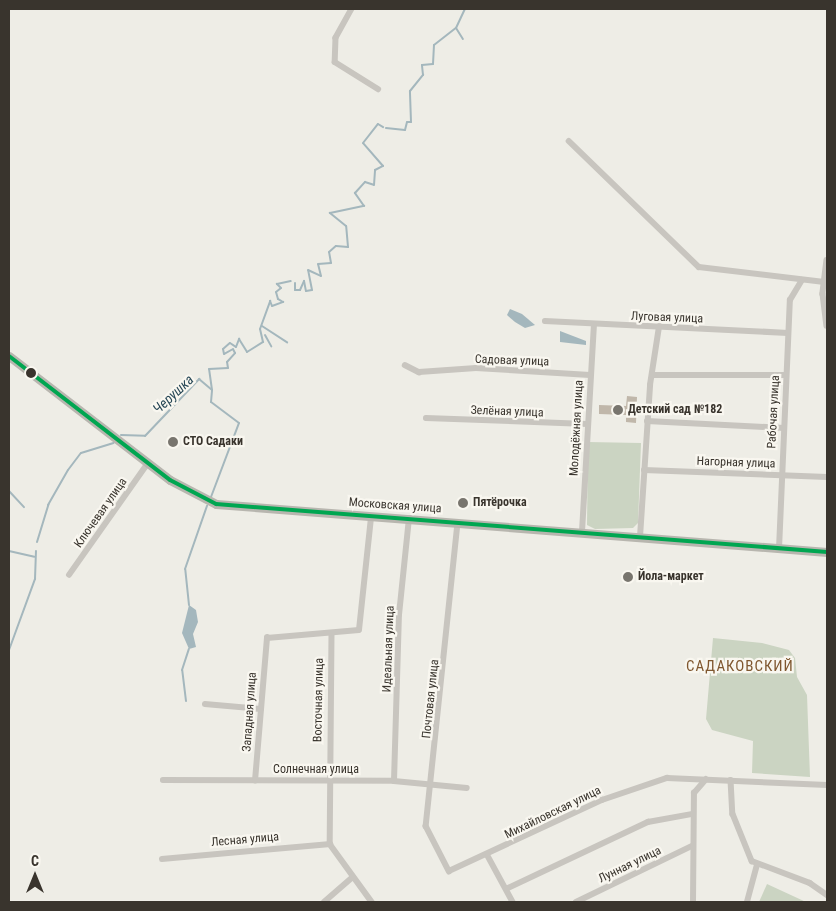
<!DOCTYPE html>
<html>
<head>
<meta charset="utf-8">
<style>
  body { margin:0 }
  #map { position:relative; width:836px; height:911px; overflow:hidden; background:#eeede6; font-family:"Roboto Condensed",sans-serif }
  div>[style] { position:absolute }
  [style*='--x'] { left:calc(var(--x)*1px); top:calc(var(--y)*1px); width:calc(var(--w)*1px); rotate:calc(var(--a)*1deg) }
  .green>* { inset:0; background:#cbd4c2 }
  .water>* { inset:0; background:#a4b7bd }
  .stream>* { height:2px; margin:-1px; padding:0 1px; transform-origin:1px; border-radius:1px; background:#a4b7bd }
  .building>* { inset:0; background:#c0b7aa }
  .minor>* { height:5.5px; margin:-2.75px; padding:0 2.75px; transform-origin:2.75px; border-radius:2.75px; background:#c8c5bf }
  .secondary>* { height:9px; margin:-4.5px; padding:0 4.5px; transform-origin:4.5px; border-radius:4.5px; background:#b8b6af }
  .bus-1>* { height:4px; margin:-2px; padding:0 2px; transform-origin:2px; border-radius:2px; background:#00a651 }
  .dots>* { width:14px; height:14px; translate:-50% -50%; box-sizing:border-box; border:2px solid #f9f7f0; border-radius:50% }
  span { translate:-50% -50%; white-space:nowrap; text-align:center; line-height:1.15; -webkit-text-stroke:4.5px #f9f7f0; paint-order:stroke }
  .street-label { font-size:12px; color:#39342d }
  .poi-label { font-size:12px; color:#39342d; font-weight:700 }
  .left { translate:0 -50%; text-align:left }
  .water-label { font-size:14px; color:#274756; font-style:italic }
  .quarter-label { font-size:15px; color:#7f572f; letter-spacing:1px }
  .frame { position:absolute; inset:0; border:10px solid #39342d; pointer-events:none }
  .north { position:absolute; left:10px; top:851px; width:50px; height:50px; -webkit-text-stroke:4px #f9f7f0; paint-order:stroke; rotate:0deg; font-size:14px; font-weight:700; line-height:20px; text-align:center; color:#39342d }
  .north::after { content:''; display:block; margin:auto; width:18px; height:22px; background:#39342d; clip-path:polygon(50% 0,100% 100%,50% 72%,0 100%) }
</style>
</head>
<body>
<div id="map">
  <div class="green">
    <i style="clip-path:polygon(588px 442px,641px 443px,638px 523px,633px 528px,595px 529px,587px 525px)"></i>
    <i style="clip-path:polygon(713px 638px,762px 643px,789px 650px,795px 658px,797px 677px,807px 695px,810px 777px,752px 773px,753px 741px,712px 730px,706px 719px)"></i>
    <i style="clip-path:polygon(767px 884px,806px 902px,759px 902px)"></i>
  </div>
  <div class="water">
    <i style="clip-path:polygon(510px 309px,522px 314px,535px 325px,525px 328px,515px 322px,507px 315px)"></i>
    <i style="clip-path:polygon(560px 331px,586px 341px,586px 345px,560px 342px)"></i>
    <i style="clip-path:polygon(189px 605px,196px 610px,198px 622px,193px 634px,196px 647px,189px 649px,182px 633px)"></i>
  </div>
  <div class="stream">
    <i style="--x:456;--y:28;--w:13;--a:58"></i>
    <i style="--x:386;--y:128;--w:19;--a:6"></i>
    <i style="--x:405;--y:130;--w:8;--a:-76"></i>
    <i style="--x:407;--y:122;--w:4;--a:0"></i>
    <i style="--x:411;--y:122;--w:31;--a:-92"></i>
    <i style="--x:410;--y:91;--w:21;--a:-51"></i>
    <i style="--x:423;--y:75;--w:10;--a:-96"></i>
    <i style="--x:422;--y:65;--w:11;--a:-5"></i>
    <i style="--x:433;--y:64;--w:19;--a:-87"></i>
    <i style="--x:434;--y:45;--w:28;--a:-38"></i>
    <i style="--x:456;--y:28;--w:21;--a:-65"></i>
    <i style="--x:295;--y:283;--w:7;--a:90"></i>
    <i style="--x:295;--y:290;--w:5;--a:0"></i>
    <i style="--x:300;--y:290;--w:10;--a:-66"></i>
    <i style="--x:304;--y:281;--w:10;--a:79"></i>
    <i style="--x:306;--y:291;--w:6;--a:-9"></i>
    <i style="--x:312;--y:290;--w:20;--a:-101"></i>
    <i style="--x:308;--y:270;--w:14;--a:25"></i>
    <i style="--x:321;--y:276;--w:12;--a:-104"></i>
    <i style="--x:318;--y:264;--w:13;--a:-4"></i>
    <i style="--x:331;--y:263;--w:11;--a:-100"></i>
    <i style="--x:329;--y:252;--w:9;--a:-41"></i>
    <i style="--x:336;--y:246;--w:12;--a:5"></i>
    <i style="--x:348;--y:247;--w:21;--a:-95"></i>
    <i style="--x:346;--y:226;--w:21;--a:-141"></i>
    <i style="--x:330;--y:213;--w:35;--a:-12"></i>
    <i style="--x:364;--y:206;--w:16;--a:-125"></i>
    <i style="--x:355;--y:193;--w:15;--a:-48"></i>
    <i style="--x:365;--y:182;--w:9;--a:18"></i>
    <i style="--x:374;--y:185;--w:15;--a:-86"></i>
    <i style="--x:375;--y:170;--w:9;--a:-27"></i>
    <i style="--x:383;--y:166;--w:30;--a:-131"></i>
    <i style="--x:363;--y:143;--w:24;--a:-52"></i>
    <i style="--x:378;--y:124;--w:6;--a:31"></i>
    <i style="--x:262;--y:326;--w:30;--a:33"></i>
    <i style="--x:265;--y:335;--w:13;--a:61"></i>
    <i style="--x:121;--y:435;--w:24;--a:2"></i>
    <i style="--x:145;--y:436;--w:79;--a:-46.5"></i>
    <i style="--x:199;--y:379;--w:17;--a:40"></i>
    <i style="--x:212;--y:390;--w:21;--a:-98"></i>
    <i style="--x:209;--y:369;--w:19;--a:-3"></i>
    <i style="--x:228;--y:368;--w:6;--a:-99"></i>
    <i style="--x:227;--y:362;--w:12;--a:-48"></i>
    <i style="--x:235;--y:353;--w:4;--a:-117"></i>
    <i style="--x:233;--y:349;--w:10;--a:151"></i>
    <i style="--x:224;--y:354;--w:5;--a:-101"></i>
    <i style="--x:223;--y:349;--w:9;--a:-41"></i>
    <i style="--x:230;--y:343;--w:7;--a:34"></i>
    <i style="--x:236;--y:347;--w:9;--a:-69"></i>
    <i style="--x:239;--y:339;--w:15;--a:58"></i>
    <i style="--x:247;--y:352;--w:19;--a:-32"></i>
    <i style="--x:263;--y:342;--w:13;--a:-103"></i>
    <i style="--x:260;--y:329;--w:30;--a:-70"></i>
    <i style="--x:270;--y:301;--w:5;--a:68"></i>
    <i style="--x:272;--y:306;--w:12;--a:-20"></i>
    <i style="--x:283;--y:302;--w:6;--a:-149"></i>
    <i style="--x:278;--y:299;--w:7;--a:-106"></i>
    <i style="--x:276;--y:292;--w:6;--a:-39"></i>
    <i style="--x:281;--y:288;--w:6;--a:-135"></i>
    <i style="--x:277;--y:284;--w:14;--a:-12"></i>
    <i style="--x:9;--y:491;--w:22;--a:47"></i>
    <i style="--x:211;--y:497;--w:79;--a:-69.3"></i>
    <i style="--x:239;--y:423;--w:35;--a:-143"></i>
    <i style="--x:211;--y:402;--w:12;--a:-85"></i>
    <i style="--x:37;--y:542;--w:39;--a:-73"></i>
    <i style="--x:48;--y:505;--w:40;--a:-60.3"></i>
    <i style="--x:68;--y:470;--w:21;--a:-53"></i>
    <i style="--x:81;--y:453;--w:34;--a:-17"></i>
    <i style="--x:9;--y:551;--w:26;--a:13"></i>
    <i style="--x:189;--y:605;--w:36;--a:-96"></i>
    <i style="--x:185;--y:569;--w:67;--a:-70.8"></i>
    <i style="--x:9;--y:650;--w:76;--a:-69.9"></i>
    <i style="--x:35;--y:579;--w:28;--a:-88"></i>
    <i style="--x:186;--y:701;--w:31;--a:-97"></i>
    <i style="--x:182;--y:670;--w:22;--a:-72"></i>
  </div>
  <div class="building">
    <i style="clip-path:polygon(627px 396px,637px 397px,636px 423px,626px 422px,626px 415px,599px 414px,599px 405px,626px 406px)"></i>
  </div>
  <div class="minor">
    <i style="--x:352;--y:9;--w:33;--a:119"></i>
    <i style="--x:336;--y:38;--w:24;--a:92"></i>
    <i style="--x:335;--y:62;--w:51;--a:32.1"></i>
    <i style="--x:569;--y:141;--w:181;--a:44.1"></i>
    <i style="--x:699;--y:267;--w:126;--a:6.8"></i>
    <i style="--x:827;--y:260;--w:34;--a:97"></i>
    <i style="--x:823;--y:294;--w:32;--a:83"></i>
    <i style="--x:545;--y:321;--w:243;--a:2.8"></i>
    <i style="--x:405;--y:365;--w:16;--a:27"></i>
    <i style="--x:419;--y:372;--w:57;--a:-4"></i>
    <i style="--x:476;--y:368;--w:114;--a:3.5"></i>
    <i style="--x:654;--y:375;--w:132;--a:0"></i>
    <i style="--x:426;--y:418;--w:161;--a:2.1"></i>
    <i style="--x:647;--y:421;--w:137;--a:2.9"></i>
    <i style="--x:644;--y:470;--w:183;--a:2.2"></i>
    <i style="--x:458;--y:523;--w:305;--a:96"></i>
    <i style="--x:426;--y:826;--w:51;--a:62.9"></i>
    <i style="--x:449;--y:871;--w:169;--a:-24.9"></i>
    <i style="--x:602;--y:800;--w:69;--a:-18.7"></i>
    <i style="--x:667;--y:778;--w:160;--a:2.5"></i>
    <i style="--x:582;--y:532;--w:207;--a:-86.7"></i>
    <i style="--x:640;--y:537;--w:152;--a:-86.2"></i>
    <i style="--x:650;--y:385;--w:59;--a:-81.2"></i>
    <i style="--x:779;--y:549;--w:249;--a:-87.5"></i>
    <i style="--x:790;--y:300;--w:23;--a:-59"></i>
    <i style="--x:69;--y:575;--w:137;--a:-54.8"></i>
    <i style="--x:332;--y:634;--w:210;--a:90.5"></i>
    <i style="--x:330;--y:844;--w:72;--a:54.1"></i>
    <i style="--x:205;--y:704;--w:56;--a:5.1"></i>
    <i style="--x:163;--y:780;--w:231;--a:0.2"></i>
    <i style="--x:394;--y:781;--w:73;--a:5.5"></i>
    <i style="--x:731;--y:780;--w:34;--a:87"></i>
    <i style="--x:733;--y:814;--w:51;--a:68"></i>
    <i style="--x:752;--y:861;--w:62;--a:20.8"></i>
    <i style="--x:810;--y:883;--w:21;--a:35"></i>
    <i style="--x:255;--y:781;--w:144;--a:-85.2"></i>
    <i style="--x:267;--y:638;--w:92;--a:-5"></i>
    <i style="--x:359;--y:630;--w:114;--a:-83.9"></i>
    <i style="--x:394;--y:781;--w:166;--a:-88.3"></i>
    <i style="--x:399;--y:615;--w:97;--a:-84.1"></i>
    <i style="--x:488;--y:856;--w:52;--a:61.5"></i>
    <i style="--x:162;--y:859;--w:169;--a:-5.1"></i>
    <i style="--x:506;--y:889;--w:157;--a:-25.3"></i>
    <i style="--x:648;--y:822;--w:45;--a:-10.3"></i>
    <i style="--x:324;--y:902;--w:38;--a:-41"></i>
    <i style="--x:576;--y:902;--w:129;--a:-25.8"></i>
    <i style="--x:693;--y:902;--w:109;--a:-89.5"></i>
    <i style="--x:694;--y:793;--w:18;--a:-49"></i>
    <i style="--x:747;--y:902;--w:39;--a:-75"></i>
  </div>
  <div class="secondary">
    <i style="--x:9;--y:356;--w:203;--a:37.6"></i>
    <i style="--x:170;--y:480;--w:52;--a:27.6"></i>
    <i style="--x:216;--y:504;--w:613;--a:4.49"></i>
  </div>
  <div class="bus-1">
    <i style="--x:9;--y:356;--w:203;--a:37.6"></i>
    <i style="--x:170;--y:480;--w:52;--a:27.6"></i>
    <i style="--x:216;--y:504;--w:613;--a:4.49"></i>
  </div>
  <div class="dots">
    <i style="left:31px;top:373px;background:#39342d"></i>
    <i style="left:618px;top:410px;background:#78756e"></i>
    <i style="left:173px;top:442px;background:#78756e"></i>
    <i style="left:463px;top:503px;background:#78756e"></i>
    <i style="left:628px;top:577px;background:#78756e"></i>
  </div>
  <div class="street-label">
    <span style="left:667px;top:318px;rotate:2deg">Луговая улица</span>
    <span style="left:512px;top:361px;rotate:2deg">Садовая улица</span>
    <span style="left:507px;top:412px;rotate:2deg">Зелёная улица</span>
    <span style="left:774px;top:412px;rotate:-87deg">Рабочая улица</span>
    <span style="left:577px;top:428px;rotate:-87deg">Молодёжная улица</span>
    <span style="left:736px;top:463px;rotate:2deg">Нагорная улица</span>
    <span style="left:395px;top:506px;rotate:4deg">Московская улица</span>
    <span style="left:101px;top:513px;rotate:-55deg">Ключевая улица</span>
    <span style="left:389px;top:649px;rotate:-88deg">Идеальная улица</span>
    <span style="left:431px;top:699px;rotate:-84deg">Почтовая улица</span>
    <span style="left:319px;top:700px;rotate:-89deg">Восточная улица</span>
    <span style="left:250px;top:712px;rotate:-86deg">Западная улица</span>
    <span style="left:316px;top:770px">Солнечная улица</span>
    <span style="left:553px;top:813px;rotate:-26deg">Михайловская улица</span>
    <span style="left:245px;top:840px;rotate:-5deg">Лесная улица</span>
    <span style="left:630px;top:865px;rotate:-26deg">Лунная улица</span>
  </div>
  <div class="poi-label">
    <span class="left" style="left:628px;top:410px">Детский сад №182</span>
    <span class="left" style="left:183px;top:442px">СТО Садаки</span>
    <span class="left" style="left:473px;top:503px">Пятёрочка</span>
    <span class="left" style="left:638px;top:577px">Йола-маркет</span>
  </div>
  <div class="water-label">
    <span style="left:173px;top:394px;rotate:-43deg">Черушка</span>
  </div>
  <div class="quarter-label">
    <span style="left:740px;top:667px">САДАКОВСКИЙ</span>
  </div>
  <div class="frame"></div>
  <div class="north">С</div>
</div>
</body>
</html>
